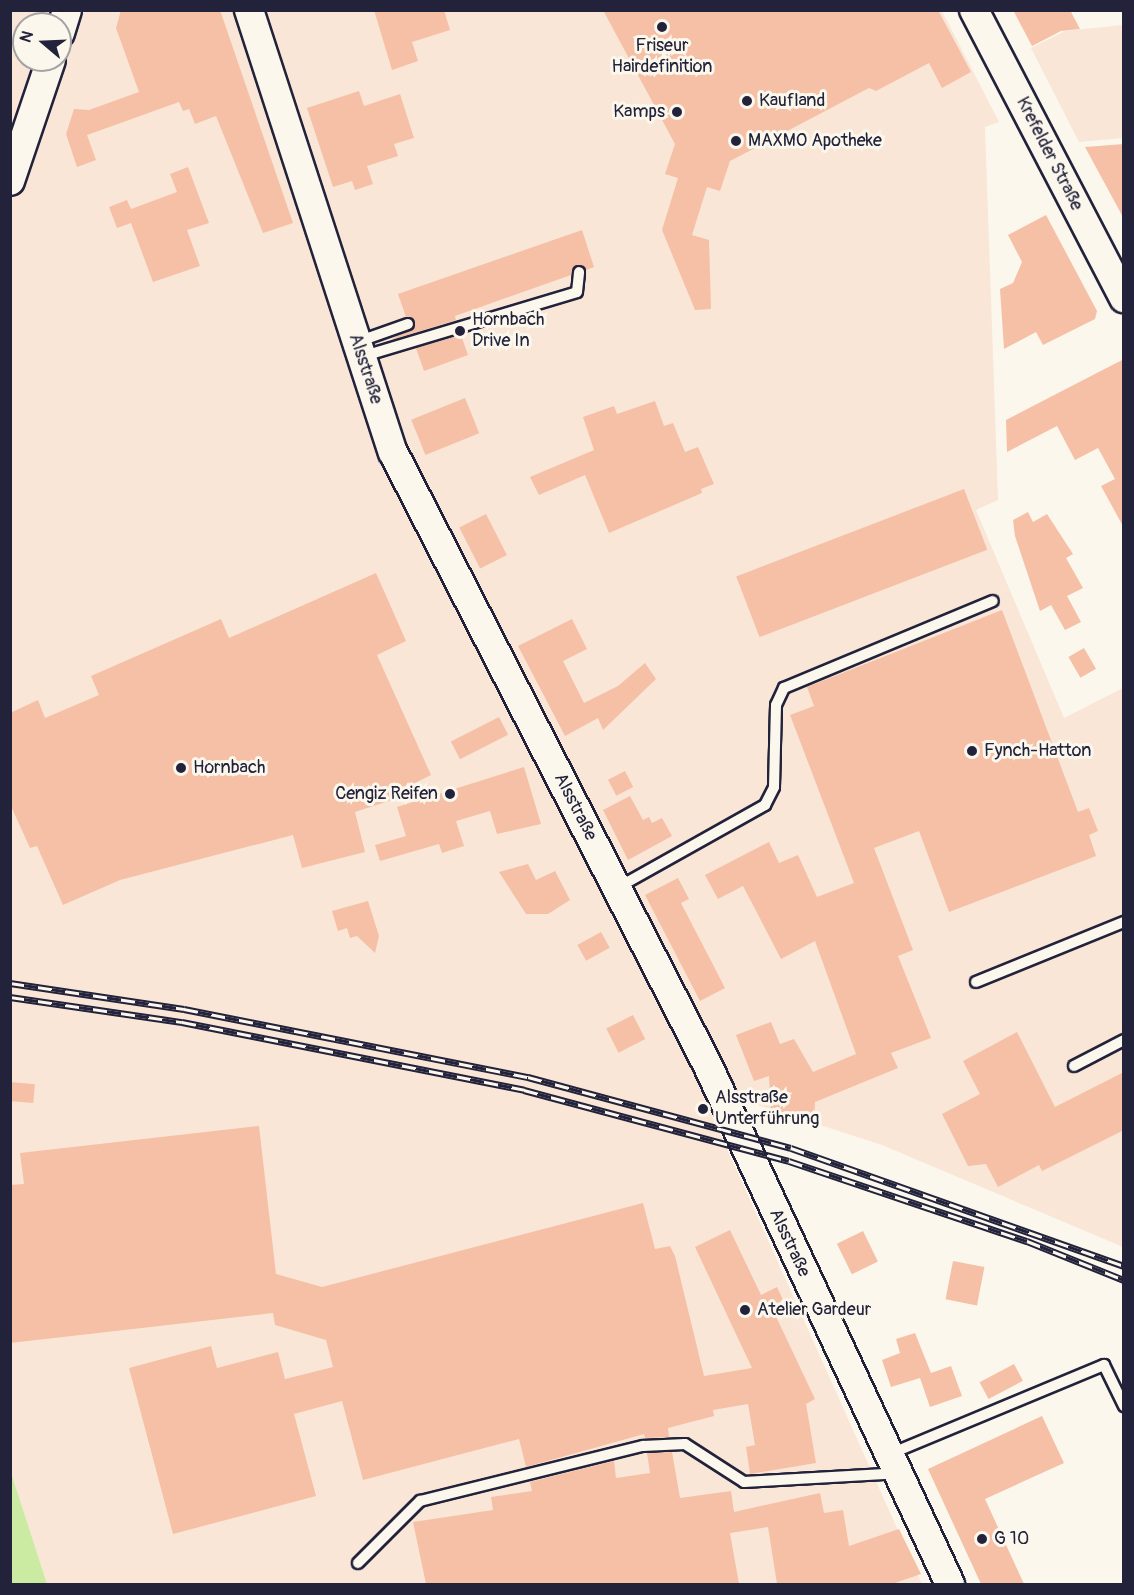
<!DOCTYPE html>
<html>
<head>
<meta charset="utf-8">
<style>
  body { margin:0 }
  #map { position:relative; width:1134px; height:1595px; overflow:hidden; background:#fbf7ec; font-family:Pangolin,sans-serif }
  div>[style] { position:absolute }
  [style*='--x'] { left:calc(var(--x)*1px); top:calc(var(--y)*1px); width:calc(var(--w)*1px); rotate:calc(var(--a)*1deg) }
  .built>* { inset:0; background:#f9e6d7 }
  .green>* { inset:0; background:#cbeaa2 }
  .building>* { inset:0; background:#f5c0a6; transform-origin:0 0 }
  .roads { filter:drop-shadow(2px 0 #22223b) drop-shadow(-2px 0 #22223b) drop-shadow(0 2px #22223b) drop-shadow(0 -2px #22223b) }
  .lane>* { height:10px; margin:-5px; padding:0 5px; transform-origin:5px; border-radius:5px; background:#fbf7ec }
  .secondary>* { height:28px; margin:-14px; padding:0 14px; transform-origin:14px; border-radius:14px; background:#fbf7ec }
  .rail>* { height:7px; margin-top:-3.5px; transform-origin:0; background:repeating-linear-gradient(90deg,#fbf7ec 0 14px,#22223b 0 28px); box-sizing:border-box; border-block:2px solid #22223b }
  .dots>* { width:16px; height:16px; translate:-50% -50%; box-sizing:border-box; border:3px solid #fbf7ec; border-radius:50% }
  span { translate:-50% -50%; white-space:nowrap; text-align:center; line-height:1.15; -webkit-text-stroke:6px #fbf7ec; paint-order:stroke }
  .poi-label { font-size:18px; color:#22223b }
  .left { translate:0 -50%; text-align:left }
  .right { translate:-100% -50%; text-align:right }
  .street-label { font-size:18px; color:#22223b }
  .frame { position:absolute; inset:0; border:12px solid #22223b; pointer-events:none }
  .north { position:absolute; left:12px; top:12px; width:60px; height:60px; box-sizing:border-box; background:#fbf7ec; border:2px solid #a4a2a5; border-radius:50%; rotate:289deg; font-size:16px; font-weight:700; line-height:24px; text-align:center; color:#22223b }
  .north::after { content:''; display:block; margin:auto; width:21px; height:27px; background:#22223b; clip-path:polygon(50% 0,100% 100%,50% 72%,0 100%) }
</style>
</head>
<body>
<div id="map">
  <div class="built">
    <i style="clip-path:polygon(evenodd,10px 11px,942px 11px,999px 122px,985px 127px,998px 500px,976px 510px,1064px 718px,1123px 688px,1123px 1247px,882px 1145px,699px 1086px,922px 1584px,47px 1584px,10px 1473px,10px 11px,24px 24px,60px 24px,60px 60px,24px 60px,24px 24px)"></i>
    <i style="clip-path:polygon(1123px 25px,1123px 138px,1079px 142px,1031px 48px,1065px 31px)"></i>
  </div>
  <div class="green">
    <i style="clip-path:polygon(11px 1473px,47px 1584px,11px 1584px)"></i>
  </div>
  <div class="building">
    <i style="clip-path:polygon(121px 10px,220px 10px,293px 223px,263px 233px,216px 116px,195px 124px,189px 109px,183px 111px,179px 102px,87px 135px,96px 160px,77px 167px,66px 134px,74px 109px,89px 110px,139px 92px,116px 28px)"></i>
    <i style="clip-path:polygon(374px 10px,444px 10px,450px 30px,412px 42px,418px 61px,392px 70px)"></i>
    <i style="clip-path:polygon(603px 10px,938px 10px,971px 72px,942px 88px,929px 63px,876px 91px,869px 88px,730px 161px,720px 191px,707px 187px,692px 235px,709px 240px,711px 309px,695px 310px,662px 230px,678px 178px,665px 174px,675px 144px)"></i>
    <i style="clip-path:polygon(1013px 10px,1070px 10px,1080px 29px,1061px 31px,1032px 46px)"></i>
    <i style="clip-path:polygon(359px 91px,364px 106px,400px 94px,414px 138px,394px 144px,398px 156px,367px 166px,373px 184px,355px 190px,352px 181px,333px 187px,307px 108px)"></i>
    <i style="clip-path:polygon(1124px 144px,1124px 219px,1085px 147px)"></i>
    <i style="clip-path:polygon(188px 167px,209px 223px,187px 230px,200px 266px,153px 282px,131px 223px,117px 228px,109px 207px,127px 200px,131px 209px,177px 192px,170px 174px)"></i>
    <i style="clip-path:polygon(1046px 215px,1097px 311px,1095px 319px,1043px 345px,1036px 332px,1004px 349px,1000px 289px,1013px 283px,1022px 262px,1008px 235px)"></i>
    <i style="clip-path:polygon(582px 230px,594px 267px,586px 270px,576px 265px,571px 275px,455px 316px,456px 320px,391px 340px,415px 325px,406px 317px,398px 294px)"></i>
    <i style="clip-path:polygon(461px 335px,468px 355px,424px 371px,416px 348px,396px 354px)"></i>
    <i style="clip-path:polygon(1124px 359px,1124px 528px,1101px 486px,1115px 479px,1098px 448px,1075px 460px,1057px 426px,1007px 452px,1006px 420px)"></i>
    <i style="left:465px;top:398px;width:38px;height:58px;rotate:68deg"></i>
    <i style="clip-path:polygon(655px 401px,664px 426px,673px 423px,685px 452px,698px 447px,714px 484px,701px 489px,702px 493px,609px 533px,585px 475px,539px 495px,530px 477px,594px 450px,583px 417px,614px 406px,617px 414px)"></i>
    <i style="left:964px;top:489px;width:65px;height:244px;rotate:69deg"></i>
    <i style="clip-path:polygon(1028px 512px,1033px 522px,1047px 514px,1073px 554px,1066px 558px,1083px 588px,1067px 596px,1081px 622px,1065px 630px,1051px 605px,1040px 611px,1015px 536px,1013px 520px)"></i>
    <i style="left:486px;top:514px;width:46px;height:30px;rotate:63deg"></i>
    <i style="clip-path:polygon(376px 573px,406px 641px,377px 655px,431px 775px,393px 794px,395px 799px,355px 812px,365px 852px,302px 868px,293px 835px,120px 880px,63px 905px,37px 846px,30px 848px,10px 804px,10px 713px,38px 700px,45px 718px,99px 695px,91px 676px,221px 619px,229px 638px)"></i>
    <i style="clip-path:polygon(1002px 610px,1078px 812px,1089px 808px,1098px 831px,1089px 835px,1096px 856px,949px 912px,919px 831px,874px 848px,913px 950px,898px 956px,931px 1038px,891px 1053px,898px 1068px,815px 1102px,814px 1122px,782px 1121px,781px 1115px,771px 1115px,769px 1076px,754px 1081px,736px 1035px,771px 1022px,780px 1044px,794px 1039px,813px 1072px,856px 1054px,815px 941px,781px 959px,743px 886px,718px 899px,705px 875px,769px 842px,779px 863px,798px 855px,817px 897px,854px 883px,790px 715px,814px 706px,807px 687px)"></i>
    <i style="clip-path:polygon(572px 619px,587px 649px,563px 661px,584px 703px,618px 686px,645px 663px,656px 679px,603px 730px,598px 718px,565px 736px,518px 646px)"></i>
    <i style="left:1084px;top:648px;width:24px;height:18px;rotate:60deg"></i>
    <i style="left:499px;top:717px;width:20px;height:54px;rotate:63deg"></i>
    <i style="clip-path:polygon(524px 767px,541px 824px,497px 834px,490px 811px,456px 821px,464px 846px,442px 853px,439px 844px,380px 861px,375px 845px,406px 836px,397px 807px)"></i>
    <i style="left:625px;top:771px;width:18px;height:19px;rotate:63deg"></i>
    <i style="clip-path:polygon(630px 796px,643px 820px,649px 817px,652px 823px,662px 818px,672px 836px,628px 860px,603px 810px)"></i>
    <i style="clip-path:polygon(528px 864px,536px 880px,555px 871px,570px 900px,548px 914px,526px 914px,499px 872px)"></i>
    <i style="clip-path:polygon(678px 878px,689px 899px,681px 903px,725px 988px,700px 1001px,645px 895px)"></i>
    <i style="clip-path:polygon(368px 901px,379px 936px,375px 953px,357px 936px,350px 938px,347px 928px,338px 931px,332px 911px)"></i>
    <i style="left:601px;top:932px;width:18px;height:27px;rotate:61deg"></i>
    <i style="left:633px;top:1015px;width:27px;height:30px;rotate:63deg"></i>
    <i style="clip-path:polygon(1017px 1032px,1055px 1107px,1124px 1072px,1124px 1130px,1042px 1171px,1039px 1165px,998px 1187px,986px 1164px,968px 1166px,942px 1114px,980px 1094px,963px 1061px)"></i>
    <i style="left:10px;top:1082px;width:25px;height:19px;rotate:5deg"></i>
    <i style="clip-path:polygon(259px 1126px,276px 1274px,322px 1287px,643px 1203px,655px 1249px,670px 1246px,675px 1256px,704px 1376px,752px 1368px,695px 1247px,730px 1230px,761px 1295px,777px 1287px,784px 1302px,772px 1308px,815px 1399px,806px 1404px,816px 1463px,750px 1474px,746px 1447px,755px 1445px,748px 1404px,713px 1410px,714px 1416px,668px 1428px,669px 1437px,645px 1438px,644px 1434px,526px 1467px,519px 1439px,363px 1480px,342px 1401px,294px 1414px,316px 1496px,173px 1534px,129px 1368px,211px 1346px,217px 1368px,278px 1352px,285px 1379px,333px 1367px,326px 1340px,275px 1325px,273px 1313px,10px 1343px,10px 1185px,24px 1184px,20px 1153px)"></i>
    <i style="left:863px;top:1231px;width:34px;height:29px;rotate:64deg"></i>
    <i style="left:953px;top:1261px;width:32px;height:39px;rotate:11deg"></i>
    <i style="clip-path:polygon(915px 1333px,931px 1373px,951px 1366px,962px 1396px,930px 1407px,920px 1378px,891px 1387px,882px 1360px,900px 1353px,896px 1339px)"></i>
    <i style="left:1014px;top:1364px;width:19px;height:39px;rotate:62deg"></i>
    <i style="clip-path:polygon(1042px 1416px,1064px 1463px,985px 1499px,1024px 1584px,981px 1584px,928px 1469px)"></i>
    <i style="clip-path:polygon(672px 1452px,680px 1498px,731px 1491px,734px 1512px,820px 1493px,824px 1513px,843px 1510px,849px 1546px,899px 1529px,921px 1574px,892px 1584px,777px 1584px,768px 1527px,730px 1533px,739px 1584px,426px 1584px,413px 1522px,493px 1510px,491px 1497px,532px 1491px,530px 1482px,614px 1461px,616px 1478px,650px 1473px,647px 1453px)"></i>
  </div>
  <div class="roads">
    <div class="lane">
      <i style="--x:357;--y:342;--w:54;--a:-19.4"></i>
      <i style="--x:364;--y:356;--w:222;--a:-16.7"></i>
      <i style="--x:577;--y:292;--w:20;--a:-84"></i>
      <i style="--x:617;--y:888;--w:170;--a:-29.3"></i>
      <i style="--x:765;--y:805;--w:20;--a:-63"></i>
      <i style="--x:774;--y:787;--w:82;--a:-88.6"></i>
      <i style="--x:776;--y:705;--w:19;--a:-65"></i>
      <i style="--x:784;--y:688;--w:226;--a:-22.6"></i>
      <i style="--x:976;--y:982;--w:160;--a:-22.1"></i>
      <i style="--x:1074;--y:1066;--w:56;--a:-27.5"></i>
      <i style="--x:890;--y:1454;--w:232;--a:-22.6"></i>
      <i style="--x:1104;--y:1365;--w:46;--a:64"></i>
      <i style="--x:358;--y:1563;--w:88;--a:-45"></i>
      <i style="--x:420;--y:1501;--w:230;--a:-13.9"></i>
      <i style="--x:643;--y:1446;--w:42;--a:-2.7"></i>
      <i style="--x:685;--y:1444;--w:70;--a:32.8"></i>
      <i style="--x:744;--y:1482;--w:154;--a:-3.3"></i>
    </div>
    <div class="secondary">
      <i style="--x:249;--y:10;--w:465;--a:72"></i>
      <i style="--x:393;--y:452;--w:690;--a:62.84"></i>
      <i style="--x:708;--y:1066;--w:572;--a:64.96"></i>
      <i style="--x:974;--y:10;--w:325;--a:62.5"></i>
      <i style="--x:60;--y:33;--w:24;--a:-73"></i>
      <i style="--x:10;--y:181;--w:128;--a:-71.3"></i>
    </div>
  </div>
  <div class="rail">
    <i style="--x:10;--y:983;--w:176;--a:8.5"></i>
    <i style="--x:184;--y:1009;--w:351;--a:11.2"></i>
    <i style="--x:528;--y:1077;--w:272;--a:15.1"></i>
    <i style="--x:791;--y:1148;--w:353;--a:19.5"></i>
    <i style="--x:10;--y:997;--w:174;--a:8.3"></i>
    <i style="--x:182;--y:1022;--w:349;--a:11.2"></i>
    <i style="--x:524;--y:1090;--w:274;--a:15"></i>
    <i style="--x:789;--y:1161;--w:251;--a:18.6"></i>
    <i style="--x:1027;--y:1241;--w:105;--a:21.9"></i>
  </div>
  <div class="dots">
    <i style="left:662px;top:27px;background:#22223b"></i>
    <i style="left:747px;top:101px;background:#22223b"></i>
    <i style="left:677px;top:112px;background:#22223b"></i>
    <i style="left:736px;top:141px;background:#22223b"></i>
    <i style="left:460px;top:331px;background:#22223b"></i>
    <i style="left:972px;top:751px;background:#22223b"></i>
    <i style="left:181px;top:768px;background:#22223b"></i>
    <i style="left:450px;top:794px;background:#22223b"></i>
    <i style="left:703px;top:1109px;background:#22223b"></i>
    <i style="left:745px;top:1310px;background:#22223b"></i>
    <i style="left:982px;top:1539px;background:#22223b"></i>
  </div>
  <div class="poi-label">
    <span style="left:662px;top:57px">Friseur<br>Hairdefinition</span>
    <span class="left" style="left:759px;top:101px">Kaufland</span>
    <span class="right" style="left:665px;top:112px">Kamps</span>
    <span class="left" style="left:748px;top:141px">MAXMO Apotheke</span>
    <span class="left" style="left:472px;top:331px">Hornbach<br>Drive In</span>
    <span class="left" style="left:984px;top:751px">Fynch-Hatton</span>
    <span class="left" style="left:193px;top:768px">Hornbach</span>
    <span class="right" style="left:438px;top:794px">Cengiz Reifen</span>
    <span class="left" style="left:715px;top:1109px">Alsstraße<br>Unterführung</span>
    <span class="left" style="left:757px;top:1310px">Atelier Gardeur</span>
    <span class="left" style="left:994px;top:1539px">G 10</span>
  </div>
  <div class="street-label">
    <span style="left:1049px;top:154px;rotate:63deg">Krefelder Straße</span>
    <span style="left:365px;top:369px;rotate:72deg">Alsstraße</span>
    <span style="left:575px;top:807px;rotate:63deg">Alsstraße</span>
    <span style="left:789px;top:1243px;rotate:65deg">Alsstraße</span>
  </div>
  <div class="frame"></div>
  <div class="north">N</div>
</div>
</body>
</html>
